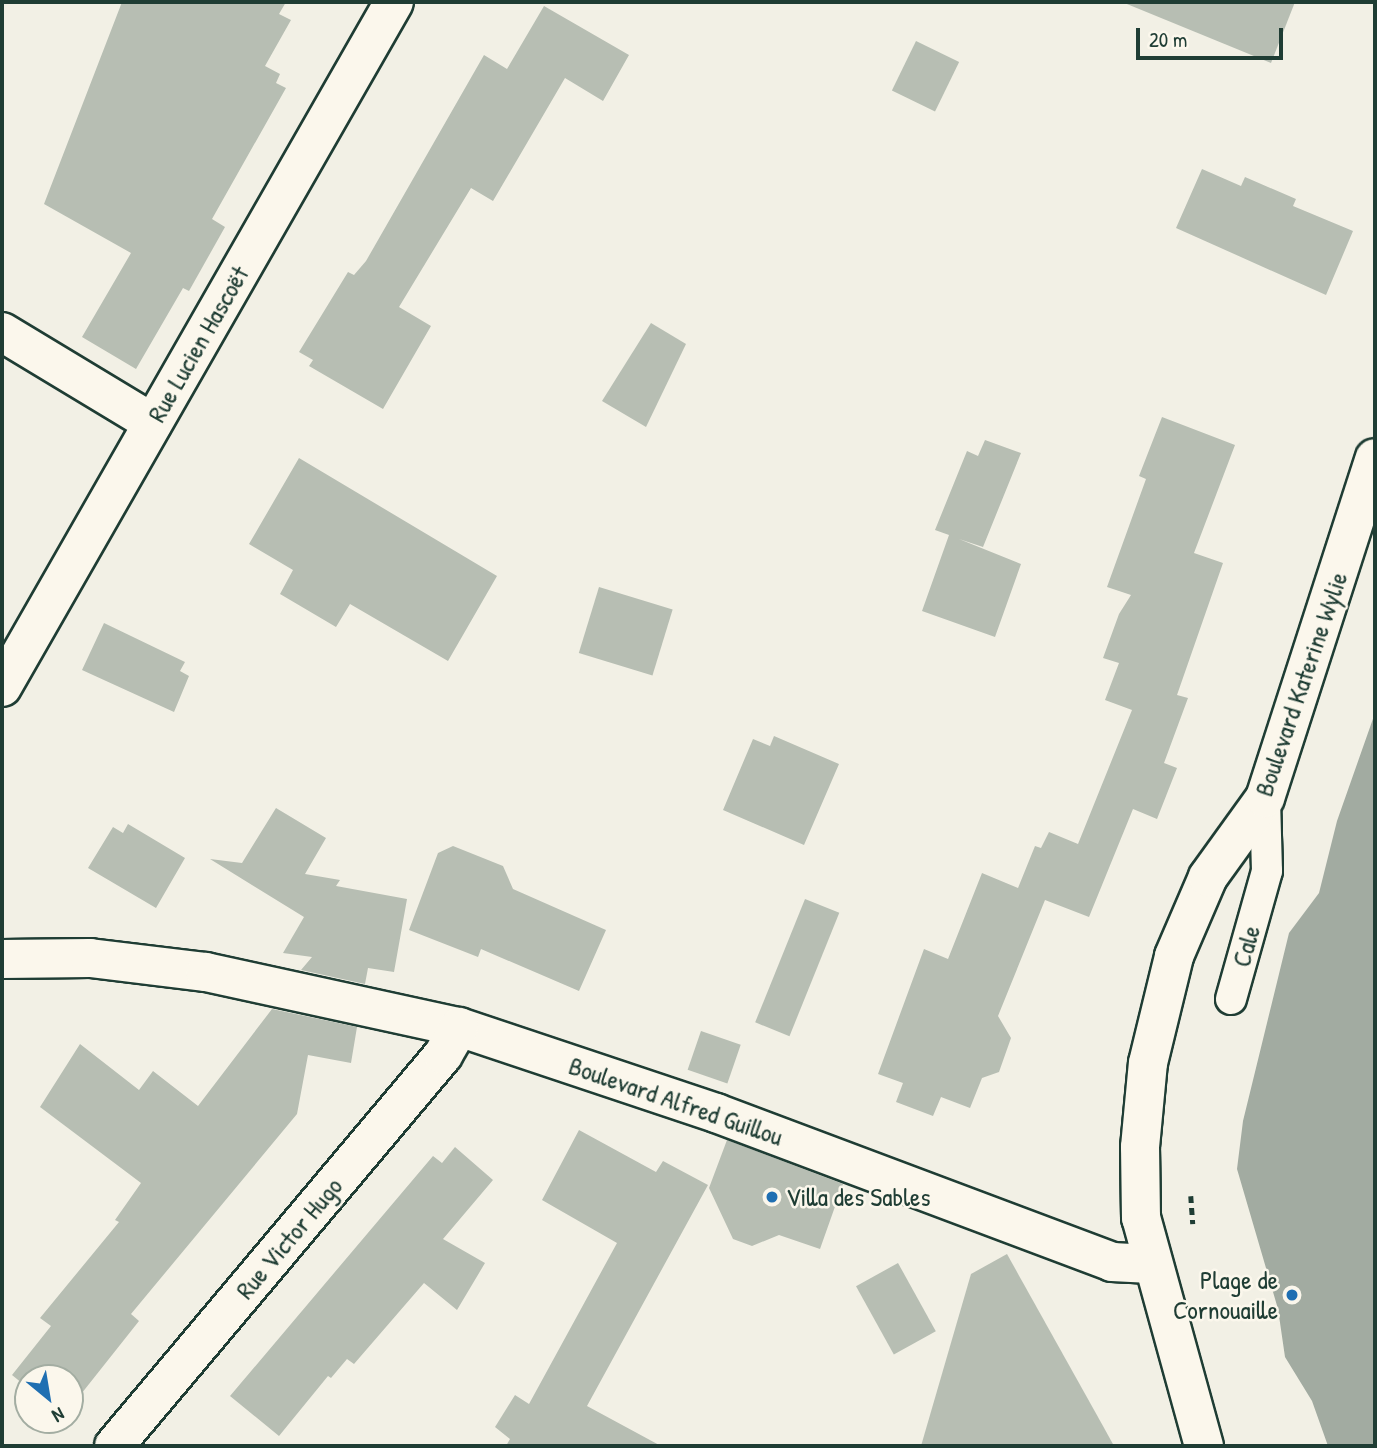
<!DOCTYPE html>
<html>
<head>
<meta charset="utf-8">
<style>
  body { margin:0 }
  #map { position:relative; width:1377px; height:1448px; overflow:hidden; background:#f2f0e5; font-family:"Patrick Hand",sans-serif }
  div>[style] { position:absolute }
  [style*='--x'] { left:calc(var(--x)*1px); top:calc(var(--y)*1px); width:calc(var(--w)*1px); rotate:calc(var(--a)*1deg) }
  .water>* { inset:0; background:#a2aba1 }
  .building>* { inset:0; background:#b7beb3; transform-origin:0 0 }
  .path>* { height:4.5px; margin-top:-2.25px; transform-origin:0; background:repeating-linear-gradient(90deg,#1f3d34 0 7px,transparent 0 12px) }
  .roads { filter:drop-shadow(2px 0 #1f3d34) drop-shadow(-2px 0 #1f3d34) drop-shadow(0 2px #1f3d34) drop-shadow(0 -2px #1f3d34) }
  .lane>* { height:30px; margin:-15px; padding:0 15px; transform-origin:15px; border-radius:15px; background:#fbf7ec }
  .street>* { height:38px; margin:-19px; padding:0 19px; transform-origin:19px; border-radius:19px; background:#fbf7ec }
  .secondary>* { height:38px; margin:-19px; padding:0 19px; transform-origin:19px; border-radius:19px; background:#fbf7ec }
  .dots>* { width:19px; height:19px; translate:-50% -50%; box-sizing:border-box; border:4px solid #fbf7ec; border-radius:50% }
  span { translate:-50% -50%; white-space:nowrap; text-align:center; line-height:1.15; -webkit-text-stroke:5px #fbf7ec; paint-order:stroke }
  .street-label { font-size:26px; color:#1f3d34 }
  .poi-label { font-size:26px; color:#1f3d34 }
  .left { translate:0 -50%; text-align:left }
  .right { translate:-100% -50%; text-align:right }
  .frame { position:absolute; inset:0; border:4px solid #1f3d34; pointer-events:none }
  .north { position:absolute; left:14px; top:1364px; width:70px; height:70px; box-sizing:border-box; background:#fbf7ec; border:2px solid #a3ada2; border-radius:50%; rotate:150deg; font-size:19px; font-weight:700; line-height:28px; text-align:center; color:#1f3d34 }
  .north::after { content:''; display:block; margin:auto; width:24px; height:32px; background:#1f6fb2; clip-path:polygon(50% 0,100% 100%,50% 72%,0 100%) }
  .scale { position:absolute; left:1136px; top:28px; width:147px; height:32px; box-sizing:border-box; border:4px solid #1f3d34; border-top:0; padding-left:9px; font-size:21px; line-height:24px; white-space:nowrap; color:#1f3d34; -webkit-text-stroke:5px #fbf7ec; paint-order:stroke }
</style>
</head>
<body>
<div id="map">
  <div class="water">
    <i style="clip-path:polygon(1375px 713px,1375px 1446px,1328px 1446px,1312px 1401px,1285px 1357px,1278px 1309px,1237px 1169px,1243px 1121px,1289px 933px,1319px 893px,1337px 821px)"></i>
  </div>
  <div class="building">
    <i style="clip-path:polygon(122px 2px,286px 2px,279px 14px,291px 20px,265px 66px,280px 74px,276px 83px,286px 88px,212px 219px,225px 227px,189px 291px,183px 288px,136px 369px,82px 337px,131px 253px,44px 204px)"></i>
    <i style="clip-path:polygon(1122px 2px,1295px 2px,1271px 63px)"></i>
    <i style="clip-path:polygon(544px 6px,629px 55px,603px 101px,565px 78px,493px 201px,471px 188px,399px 307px,431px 326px,383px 409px,309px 366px,313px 360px,299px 352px,348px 272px,354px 275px,366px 261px,484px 55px,507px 69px)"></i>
    <i style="left:916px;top:41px;width:48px;height:55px;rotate:26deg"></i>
    <i style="clip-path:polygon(1202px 169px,1241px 186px,1245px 177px,1296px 199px,1293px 206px,1353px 231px,1326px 295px,1176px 228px)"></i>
    <i style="clip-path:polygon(651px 323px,686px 344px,646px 427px,602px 401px)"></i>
    <i style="clip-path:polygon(1162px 417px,1235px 445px,1194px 553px,1223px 563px,1177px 695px,1188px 698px,1164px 763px,1177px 768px,1157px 819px,1133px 809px,1089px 917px,1045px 900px,998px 1016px,1011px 1038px,999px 1072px,982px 1078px,970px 1108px,941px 1097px,933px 1116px,896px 1102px,903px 1083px,878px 1074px,924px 949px,948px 959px,982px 873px,1018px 888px,1035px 846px,1041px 848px,1049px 832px,1078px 844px,1132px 710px,1105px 700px,1119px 663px,1103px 658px,1119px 614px,1131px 595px,1107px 587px,1146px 479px,1139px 476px)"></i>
    <i style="clip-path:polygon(985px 440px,1021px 453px,983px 547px,959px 539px,1021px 564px,995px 637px,922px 611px,949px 535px,935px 530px,967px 451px,978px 456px)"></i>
    <i style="clip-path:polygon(299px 458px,497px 576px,448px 661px,350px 604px,336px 627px,280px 594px,293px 570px,249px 544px)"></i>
    <i style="left:599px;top:587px;width:77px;height:69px;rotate:17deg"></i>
    <i style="clip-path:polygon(104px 623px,185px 662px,180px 671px,189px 676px,174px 712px,82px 670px)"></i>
    <i style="clip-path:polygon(774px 736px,839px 764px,804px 845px,723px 810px,753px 739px,770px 746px)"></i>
    <i style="clip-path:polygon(276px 808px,326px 838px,305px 874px,340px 880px,336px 886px,407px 899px,394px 972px,368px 968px,365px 984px,301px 970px,312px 957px,283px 953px,304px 917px,210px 859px,242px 863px)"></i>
    <i style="clip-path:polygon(128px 824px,185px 858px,156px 908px,88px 868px,113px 827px,123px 833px)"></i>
    <i style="clip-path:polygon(453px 846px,503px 866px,513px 889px,606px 930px,579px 991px,481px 949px,478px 957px,409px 930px,438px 853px)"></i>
    <i style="left:805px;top:899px;width:37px;height:133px;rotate:22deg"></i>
    <i style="clip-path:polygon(272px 1009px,357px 1027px,351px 1063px,308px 1055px,297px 1114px,131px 1314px,139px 1321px,70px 1408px,70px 1378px,28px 1378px,28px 1388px,12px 1375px,51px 1326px,40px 1318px,119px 1222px,115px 1220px,141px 1183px,40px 1107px,80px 1044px,139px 1090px,153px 1071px,198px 1106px)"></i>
    <i style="left:701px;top:1031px;width:42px;height:41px;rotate:19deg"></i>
    <i style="clip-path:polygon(579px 1130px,656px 1172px,663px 1161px,708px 1185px,587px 1406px,661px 1446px,506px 1446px,510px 1439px,495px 1427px,515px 1395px,529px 1404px,617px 1243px,542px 1200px)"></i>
    <i style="clip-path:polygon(727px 1140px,843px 1184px,820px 1249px,779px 1235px,752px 1246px,733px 1239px,709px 1188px)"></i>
    <i style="clip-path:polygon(455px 1147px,493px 1180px,443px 1239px,485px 1263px,457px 1310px,424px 1283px,354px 1364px,347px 1359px,331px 1378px,328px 1376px,279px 1436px,230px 1396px,433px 1156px,442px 1163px)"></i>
    <i style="clip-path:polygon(1007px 1254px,1103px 1426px,1114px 1446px,921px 1446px,971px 1274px)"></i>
    <i style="left:898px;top:1263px;width:78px;height:48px;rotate:61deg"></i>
  </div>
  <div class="path">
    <i style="--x:1191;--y:1196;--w:28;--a:86"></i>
  </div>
  <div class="roads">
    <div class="lane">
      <i style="--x:1231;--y:999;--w:133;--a:-74.3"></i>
      <i style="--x:1267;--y:871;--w:73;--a:-91.6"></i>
    </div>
    <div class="street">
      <i style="--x:2;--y:332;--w:176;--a:31.1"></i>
      <i style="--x:2;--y:687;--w:789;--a:-60.22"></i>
      <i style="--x:2;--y:959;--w:88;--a:-0.7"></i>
      <i style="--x:90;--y:958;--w:117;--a:6.9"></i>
      <i style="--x:206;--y:972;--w:259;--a:12.3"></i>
      <i style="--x:459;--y:1027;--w:271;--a:18.5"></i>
      <i style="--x:716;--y:1113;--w:423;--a:20.6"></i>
      <i style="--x:1112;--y:1262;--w:39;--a:3"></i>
      <i style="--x:114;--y:1446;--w:511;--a:-49.92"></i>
      <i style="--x:443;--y:1055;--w:32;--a:-60"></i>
    </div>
    <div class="secondary">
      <i style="--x:1204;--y:1446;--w:237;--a:-105.4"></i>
      <i style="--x:1141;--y:1218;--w:71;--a:-90.8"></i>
      <i style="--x:1140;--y:1147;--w:84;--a:-84.6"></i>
      <i style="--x:1148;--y:1063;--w:110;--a:-76.3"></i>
      <i style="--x:1174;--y:956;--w:86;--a:-66.7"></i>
      <i style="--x:1208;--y:877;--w:97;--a:-54.2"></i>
      <i style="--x:1265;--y:798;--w:357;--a:-72.1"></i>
    </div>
  </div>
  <div class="dots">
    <i style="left:772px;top:1197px;background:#1f6fb2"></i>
    <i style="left:1292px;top:1295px;background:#1f6fb2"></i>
  </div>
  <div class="street-label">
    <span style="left:198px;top:344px;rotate:-60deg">Rue Lucien Hascoët</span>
    <span style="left:1301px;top:684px;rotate:-71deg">Boulevard Katerine Wylie</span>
    <span style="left:1246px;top:946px;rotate:-74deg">Cale</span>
    <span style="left:676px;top:1101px;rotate:19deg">Boulevard Alfred Guillou</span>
    <span style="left:289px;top:1238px;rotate:-50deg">Rue Victor Hugo</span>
  </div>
  <div class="poi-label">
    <span class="left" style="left:786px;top:1197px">Villa des Sables</span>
    <span class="right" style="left:1278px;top:1295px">Plage de<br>Cornouaille</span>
  </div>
  <div class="frame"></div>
  <div class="north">N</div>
  <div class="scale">20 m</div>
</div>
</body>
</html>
